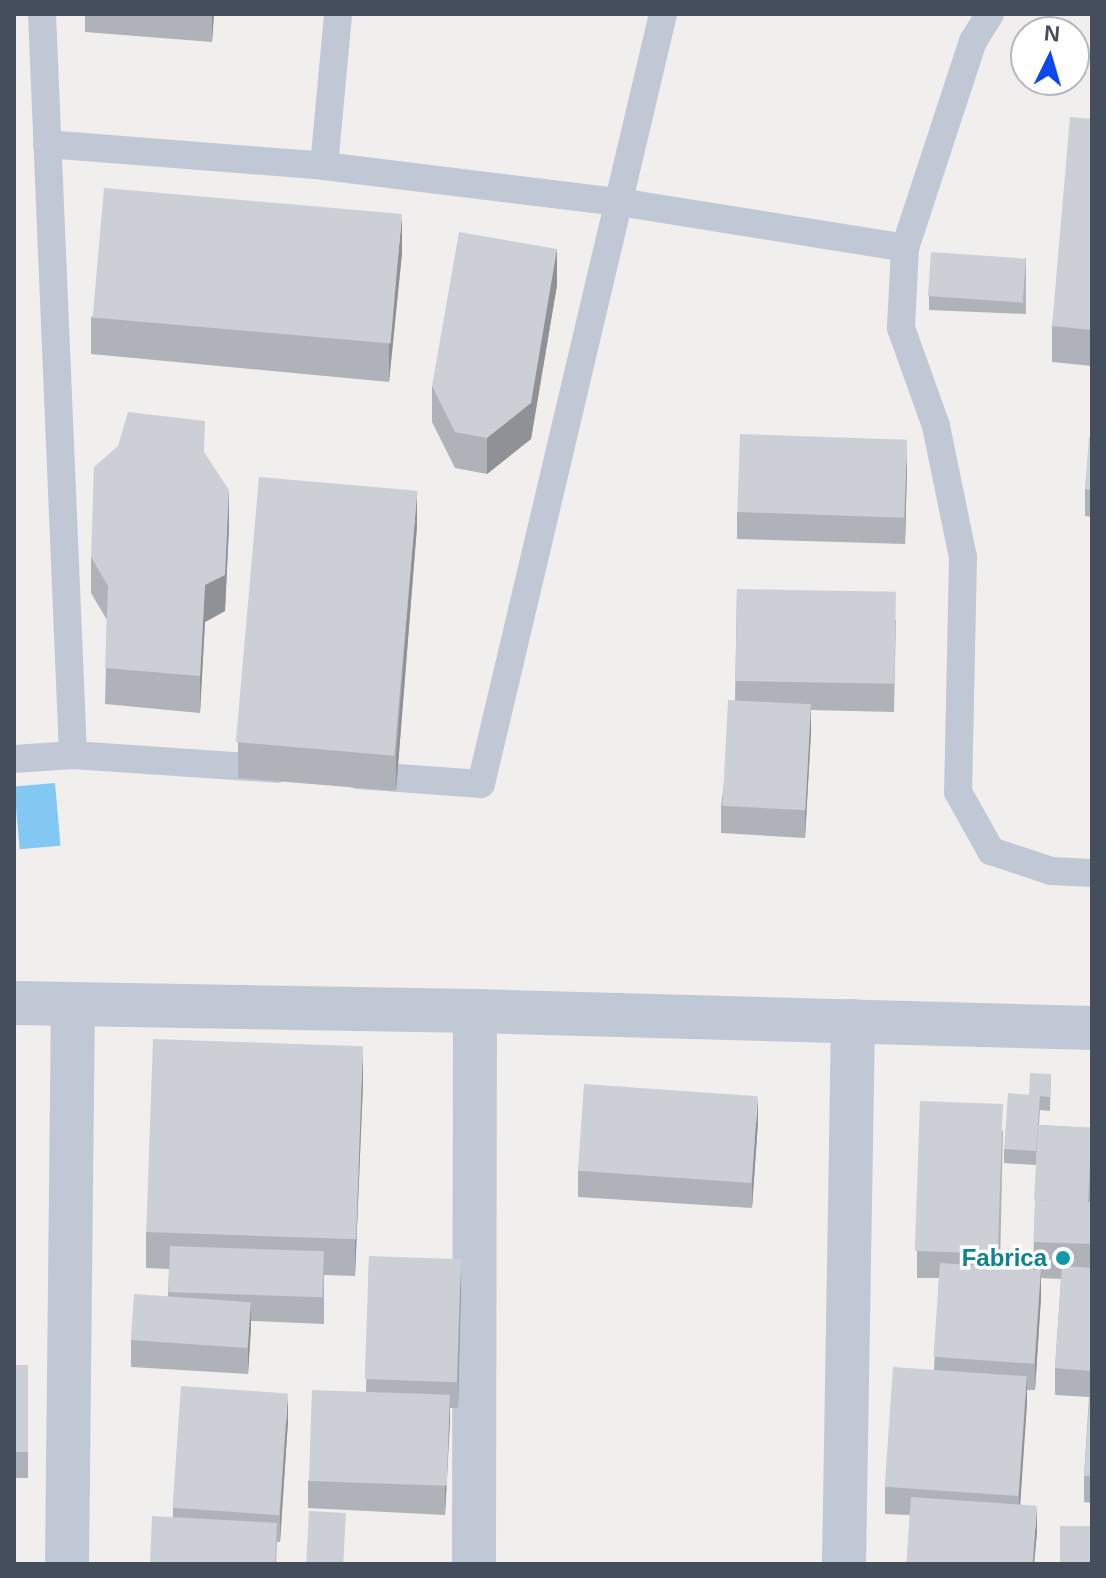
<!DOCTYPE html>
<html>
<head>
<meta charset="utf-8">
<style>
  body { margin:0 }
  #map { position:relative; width:1106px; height:1578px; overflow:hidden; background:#f1efee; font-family:Arial,sans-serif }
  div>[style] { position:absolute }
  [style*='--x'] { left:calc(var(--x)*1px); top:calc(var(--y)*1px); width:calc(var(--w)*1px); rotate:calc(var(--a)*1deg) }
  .water>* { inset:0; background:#83c8f2; transform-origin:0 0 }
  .lane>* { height:28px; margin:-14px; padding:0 14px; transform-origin:14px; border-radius:14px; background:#c1c8d5 }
  .street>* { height:44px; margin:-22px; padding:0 22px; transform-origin:22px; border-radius:22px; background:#c1c8d5 }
  .wall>* { inset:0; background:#b0b2b9; transform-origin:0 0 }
  .shaded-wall>* { inset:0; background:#909196 }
  .building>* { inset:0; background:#cdcfd7; transform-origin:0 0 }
  .dots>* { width:22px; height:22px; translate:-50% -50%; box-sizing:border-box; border:4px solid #fff; border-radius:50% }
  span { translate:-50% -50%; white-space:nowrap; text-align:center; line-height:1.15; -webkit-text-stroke:7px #fff; paint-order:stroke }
  .culture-label { font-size:24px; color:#0d838f; font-weight:700 }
  .right { translate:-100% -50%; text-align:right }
  .frame { position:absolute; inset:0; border:16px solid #454e5d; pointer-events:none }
  .north { position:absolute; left:1010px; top:16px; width:80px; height:80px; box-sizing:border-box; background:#fff; border:2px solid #b5b8be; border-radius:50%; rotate:5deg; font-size:22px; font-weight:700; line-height:32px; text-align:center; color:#454e5d }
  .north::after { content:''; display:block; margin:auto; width:28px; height:36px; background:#0c48ed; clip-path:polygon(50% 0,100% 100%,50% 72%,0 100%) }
</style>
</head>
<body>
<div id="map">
  <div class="water">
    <i style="left:55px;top:783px;width:63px;height:41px;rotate:85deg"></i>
  </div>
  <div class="lane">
    <i style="--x:42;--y:14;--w:742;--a:87.6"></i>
    <i style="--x:990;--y:14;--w:32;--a:122"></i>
    <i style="--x:973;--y:41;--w:218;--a:108.2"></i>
    <i style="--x:905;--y:248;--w:80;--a:92.9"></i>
    <i style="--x:901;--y:328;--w:104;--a:70.3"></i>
    <i style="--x:936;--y:426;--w:134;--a:78.4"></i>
    <i style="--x:963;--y:557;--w:235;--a:91.2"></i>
    <i style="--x:958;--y:792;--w:68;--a:60.8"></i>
    <i style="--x:991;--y:851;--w:63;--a:18.4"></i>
    <i style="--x:1051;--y:871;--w:41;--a:2.8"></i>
    <i style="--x:47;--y:144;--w:278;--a:4.5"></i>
    <i style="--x:324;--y:166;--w:297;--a:7"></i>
    <i style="--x:619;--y:202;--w:13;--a:-77"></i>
    <i style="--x:324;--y:166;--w:153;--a:-84.7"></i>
    <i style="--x:619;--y:202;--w:290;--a:9.1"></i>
    <i style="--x:14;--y:759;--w:59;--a:-3.9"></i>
    <i style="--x:73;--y:755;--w:204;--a:3.9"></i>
    <i style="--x:358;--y:775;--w:123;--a:4.2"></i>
    <i style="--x:481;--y:784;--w:791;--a:-76.7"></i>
  </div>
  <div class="street">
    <i style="--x:14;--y:1003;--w:461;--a:1"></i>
    <i style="--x:475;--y:1011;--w:617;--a:1.58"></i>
    <i style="--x:67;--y:1564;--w:560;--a:-89.39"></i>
    <i style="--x:474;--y:1564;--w:553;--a:-89.9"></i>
    <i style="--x:844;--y:1564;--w:543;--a:-89.05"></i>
  </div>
  <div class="wall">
    <i style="clip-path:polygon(85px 14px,214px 14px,212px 42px,85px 32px)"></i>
    <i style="clip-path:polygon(1092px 119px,1092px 366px,1052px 362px,1052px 326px)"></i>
    <i style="clip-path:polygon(402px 253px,389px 382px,91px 354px,91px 317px)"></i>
    <i style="clip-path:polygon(1026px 258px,1026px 314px,929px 310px,929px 296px)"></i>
    <i style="clip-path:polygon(557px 285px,531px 439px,487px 474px,455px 468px,432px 422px,432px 386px)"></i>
    <i style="clip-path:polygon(1092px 437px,1092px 517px,1085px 516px,1085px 489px)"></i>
    <i style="clip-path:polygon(205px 454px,229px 527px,225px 611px,205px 622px,200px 713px,105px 704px,107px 620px,91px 593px,91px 557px)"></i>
    <i style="clip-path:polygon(907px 466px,905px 544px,737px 539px,737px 512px)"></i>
    <i style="clip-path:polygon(417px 526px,396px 791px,238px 778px,238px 742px)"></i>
    <i style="clip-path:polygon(737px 589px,896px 620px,894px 712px,811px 710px,811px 732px,805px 838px,721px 833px,721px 806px,735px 700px)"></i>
    <i style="clip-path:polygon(1051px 1074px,1050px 1111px,1040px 1110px,1039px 1125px,1092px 1128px,1092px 1503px,1084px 1502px,1084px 1476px,1089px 1397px,1055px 1395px,1055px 1368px,1061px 1279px,1041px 1278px,1041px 1297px,1035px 1390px,1027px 1390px,1020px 1504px,1037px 1532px,1034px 1564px,907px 1564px,910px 1515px,885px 1514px,885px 1487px,934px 1370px,939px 1278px,917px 1278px,917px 1251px,1003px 1130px,1000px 1267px,1033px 1270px,1037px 1144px,1036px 1165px,1004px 1163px,1004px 1149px,1029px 1095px)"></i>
    <i style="clip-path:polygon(363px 1083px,355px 1276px,324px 1275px,324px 1324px,251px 1321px,248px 1374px,131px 1367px,131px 1340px,168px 1296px,169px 1269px,146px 1268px,146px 1232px)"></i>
    <i style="clip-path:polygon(758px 1122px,752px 1208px,578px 1197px,578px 1171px)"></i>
    <i style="clip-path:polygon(369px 1256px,461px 1286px,458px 1408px,450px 1408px,445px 1515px,308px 1508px,308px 1481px,366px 1392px)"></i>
    <i style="left:14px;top:1365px;width:14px;height:113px"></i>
    <i style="clip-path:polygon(288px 1421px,280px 1542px,277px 1542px,276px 1564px,150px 1564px,173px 1518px,173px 1508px)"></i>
  </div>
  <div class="shaded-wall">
    <i style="clip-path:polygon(212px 14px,214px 14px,212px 42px)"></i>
    <i style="clip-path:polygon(402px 216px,402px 253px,389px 382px,389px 346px)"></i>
    <i style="clip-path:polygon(557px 249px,557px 285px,531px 439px,487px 474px,487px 438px)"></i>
    <i style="clip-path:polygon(907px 439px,907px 466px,905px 544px,905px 517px)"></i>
    <i style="clip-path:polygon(229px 490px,229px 527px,225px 611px,205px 622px,200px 713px,200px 676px,205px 585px)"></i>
    <i style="clip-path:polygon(417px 490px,417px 526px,396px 791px,396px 755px)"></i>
    <i style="clip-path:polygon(811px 705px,811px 732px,805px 838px,805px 811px)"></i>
    <i style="clip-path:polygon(363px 1046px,363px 1083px,355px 1276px,355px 1239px)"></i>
    <i style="clip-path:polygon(758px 1096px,758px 1122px,752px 1208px,752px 1182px)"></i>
    <i style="clip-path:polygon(461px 1259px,461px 1286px,458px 1408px,458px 1381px)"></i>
    <i style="clip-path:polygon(1041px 1270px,1041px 1297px,1035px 1390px,1035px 1363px)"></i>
    <i style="clip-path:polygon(251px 1302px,251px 1329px,248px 1374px,248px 1348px)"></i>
    <i style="clip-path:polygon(1027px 1377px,1027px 1404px,1019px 1522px,1019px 1495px)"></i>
    <i style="clip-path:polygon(288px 1394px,288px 1421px,280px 1542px,280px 1515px)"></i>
    <i style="clip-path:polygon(450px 1396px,450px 1422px,445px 1515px,445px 1488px)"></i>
    <i style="clip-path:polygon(1037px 1505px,1037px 1532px,1034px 1564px,1033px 1564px)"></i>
  </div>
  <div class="building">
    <i style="clip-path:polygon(1070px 117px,1092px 119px,1092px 330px,1052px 326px)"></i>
    <i style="left:104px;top:188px;width:299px;height:130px;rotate:5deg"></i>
    <i style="clip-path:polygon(459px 232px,557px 249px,531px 403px,487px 438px,455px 432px,432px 386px)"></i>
    <i style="left:931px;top:252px;width:95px;height:44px;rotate:4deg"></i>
    <i style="clip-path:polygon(128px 412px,205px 421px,204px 452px,229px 490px,225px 575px,205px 585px,200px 676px,105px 668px,108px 586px,91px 557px,94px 467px,118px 446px)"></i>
    <i style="left:740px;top:434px;width:167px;height:78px;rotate:2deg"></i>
    <i style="clip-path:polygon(1089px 437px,1092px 437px,1092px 490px,1085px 489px)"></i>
    <i style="left:259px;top:477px;width:159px;height:266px;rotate:5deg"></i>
    <i style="left:737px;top:589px;width:159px;height:92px;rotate:1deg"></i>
    <i style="left:728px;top:700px;width:83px;height:106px;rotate:3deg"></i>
    <i style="left:153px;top:1039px;width:210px;height:193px;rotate:2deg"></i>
    <i style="clip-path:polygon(1030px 1073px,1051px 1074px,1050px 1097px,1040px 1096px,1036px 1151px,1004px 1149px,1008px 1093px,1029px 1095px)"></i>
    <i style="left:584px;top:1084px;width:174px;height:87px;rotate:4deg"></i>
    <i style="left:920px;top:1101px;width:83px;height:150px;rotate:2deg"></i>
    <i style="left:1038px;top:1125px;width:54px;height:75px;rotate:3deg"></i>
    <i style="left:1035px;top:1200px;width:57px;height:42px;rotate:2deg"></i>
    <i style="left:170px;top:1246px;width:154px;height:46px;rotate:2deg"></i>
    <i style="left:369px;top:1256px;width:92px;height:123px;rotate:2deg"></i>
    <i style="left:940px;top:1263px;width:101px;height:94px;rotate:4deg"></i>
    <i style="clip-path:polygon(1062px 1266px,1092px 1268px,1092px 1371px,1055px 1368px)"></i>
    <i style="left:134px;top:1294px;width:117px;height:46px;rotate:4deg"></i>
    <i style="left:14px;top:1365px;width:14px;height:87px"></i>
    <i style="left:893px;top:1367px;width:134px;height:120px;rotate:4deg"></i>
    <i style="clip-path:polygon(1091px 1379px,1092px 1380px,1092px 1476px,1084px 1476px)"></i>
    <i style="left:181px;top:1386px;width:107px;height:122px;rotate:4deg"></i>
    <i style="left:312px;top:1390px;width:138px;height:91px;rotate:2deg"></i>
    <i style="left:911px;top:1497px;width:126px;height:67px;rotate:4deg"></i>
    <i style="left:309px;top:1511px;width:37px;height:53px;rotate:3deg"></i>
    <i style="clip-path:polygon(152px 1516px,277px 1523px,275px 1564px,150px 1564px)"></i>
    <i style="left:1060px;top:1526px;width:32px;height:38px"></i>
  </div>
  <div class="dots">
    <i style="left:1063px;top:1258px;background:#0f9aa8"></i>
  </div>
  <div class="culture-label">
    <span class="right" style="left:1047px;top:1258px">Fabrica</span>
  </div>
  <div class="frame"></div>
  <div class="north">N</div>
</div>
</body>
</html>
